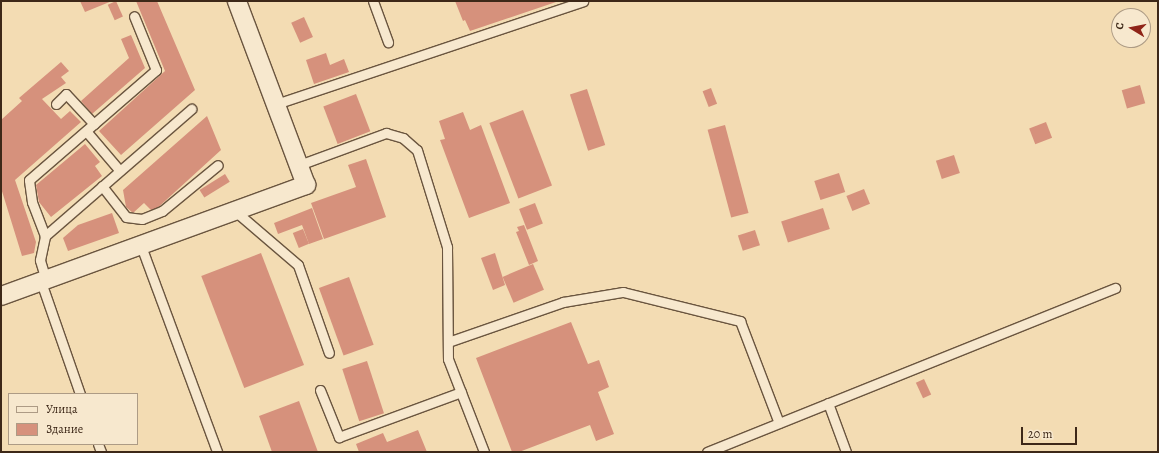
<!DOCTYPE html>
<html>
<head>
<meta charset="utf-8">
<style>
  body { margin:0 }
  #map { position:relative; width:1159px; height:453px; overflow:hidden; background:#f3dcb3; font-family:Alegreya,serif }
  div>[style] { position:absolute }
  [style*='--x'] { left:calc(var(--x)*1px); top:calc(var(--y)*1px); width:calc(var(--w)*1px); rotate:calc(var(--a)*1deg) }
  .building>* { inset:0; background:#d6917c; transform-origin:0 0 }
  .roads { filter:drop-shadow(1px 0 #6a553f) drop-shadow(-1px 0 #6a553f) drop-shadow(0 1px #6a553f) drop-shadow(0 -1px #6a553f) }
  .lane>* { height:9px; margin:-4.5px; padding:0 4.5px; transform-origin:4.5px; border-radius:4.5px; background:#f7e8ce }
  .street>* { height:18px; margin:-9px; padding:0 9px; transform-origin:9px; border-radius:9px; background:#f7e8ce }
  span { translate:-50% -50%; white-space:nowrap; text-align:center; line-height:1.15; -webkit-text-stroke:4px #f7e8ce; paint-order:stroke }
  .frame { position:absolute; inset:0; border:2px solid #3d2818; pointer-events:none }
  .legend { position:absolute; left:8px; top:393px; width:130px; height:52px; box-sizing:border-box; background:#f7e8ce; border:1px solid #ad9b85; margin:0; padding:5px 7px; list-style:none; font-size:12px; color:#3d2818 }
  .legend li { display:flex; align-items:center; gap:8px; height:20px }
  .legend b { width:20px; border:1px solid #ad9b85 }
  .north { position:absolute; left:1111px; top:8px; width:40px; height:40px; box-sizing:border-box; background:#f7e8ce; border:1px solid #ad9b85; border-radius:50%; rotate:280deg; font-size:11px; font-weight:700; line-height:16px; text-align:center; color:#3d2818 }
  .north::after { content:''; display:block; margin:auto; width:14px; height:18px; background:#8f2418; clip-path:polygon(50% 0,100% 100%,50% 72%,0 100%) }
  .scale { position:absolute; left:1021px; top:427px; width:56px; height:18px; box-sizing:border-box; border:2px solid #3d2818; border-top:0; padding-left:5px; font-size:12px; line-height:14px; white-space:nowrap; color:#3d2818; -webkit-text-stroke:3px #f7e8ce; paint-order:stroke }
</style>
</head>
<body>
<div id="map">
  <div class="building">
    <i style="clip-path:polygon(80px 1px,112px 1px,85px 12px)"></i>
    <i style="left:116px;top:1px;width:17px;height:9px;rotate:66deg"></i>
    <i style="clip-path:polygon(136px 1px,157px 1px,195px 90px,121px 155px,99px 131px,165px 71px)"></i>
    <i style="clip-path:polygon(455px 1px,559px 1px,470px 31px,465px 20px,463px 21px)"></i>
    <i style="left:304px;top:17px;width:22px;height:14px;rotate:66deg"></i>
    <i style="clip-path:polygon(131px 35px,145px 68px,92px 114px,81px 101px,129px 58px,121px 39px)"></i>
    <i style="clip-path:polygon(326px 53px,330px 65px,344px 59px,349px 72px,314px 84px,306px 60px)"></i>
    <i style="clip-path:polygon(61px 62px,69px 71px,61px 77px,66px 83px,42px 99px,61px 119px,70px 111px,81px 122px,15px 180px,36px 242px,34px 253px,22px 256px,1px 188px,1px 120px,22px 101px,19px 98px)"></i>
    <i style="left:1140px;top:85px;width:19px;height:19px;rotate:74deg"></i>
    <i style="left:711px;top:88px;width:17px;height:9px;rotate:69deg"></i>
    <i style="left:587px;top:89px;width:59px;height:18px;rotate:72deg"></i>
    <i style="left:356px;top:94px;width:40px;height:35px;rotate:69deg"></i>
    <i style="left:523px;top:110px;width:81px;height:36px;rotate:69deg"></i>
    <i style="clip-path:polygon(463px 112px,470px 130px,481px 125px,510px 203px,469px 218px,440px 140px,445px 139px,439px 121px)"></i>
    <i style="clip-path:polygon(207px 116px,221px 150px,153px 212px,144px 203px,133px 213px,126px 207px,123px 190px)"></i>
    <i style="left:1046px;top:122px;width:17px;height:18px;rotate:69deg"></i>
    <i style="left:725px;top:125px;width:91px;height:18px;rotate:75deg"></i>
    <i style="clip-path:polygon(85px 144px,100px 162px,95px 166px,102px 176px,51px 217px,39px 202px,36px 185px)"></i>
    <i style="left:954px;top:155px;width:19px;height:19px;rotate:72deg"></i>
    <i style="clip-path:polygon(366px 159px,386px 217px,324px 239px,311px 203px,356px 187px,348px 165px)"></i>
    <i style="left:839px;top:173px;width:20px;height:26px;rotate:72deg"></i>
    <i style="left:225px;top:174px;width:9px;height:30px;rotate:58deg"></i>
    <i style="left:864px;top:189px;width:16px;height:19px;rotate:68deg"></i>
    <i style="left:535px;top:203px;width:22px;height:17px;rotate:69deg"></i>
    <i style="clip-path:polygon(312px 208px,323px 239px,309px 244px,302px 225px,278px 234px,274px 223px)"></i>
    <i style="left:823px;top:208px;width:22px;height:44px;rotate:72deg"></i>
    <i style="clip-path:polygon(112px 213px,119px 233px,68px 251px,63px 238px,78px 225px)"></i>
    <i style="clip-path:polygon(524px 225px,538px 261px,529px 265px,516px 232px,519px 231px,517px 227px)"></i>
    <i style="left:303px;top:229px;width:16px;height:11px;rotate:68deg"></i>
    <i style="left:755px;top:230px;width:16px;height:18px;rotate:72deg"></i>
    <i style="left:261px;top:253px;width:120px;height:64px;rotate:69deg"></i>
    <i style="clip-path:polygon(495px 253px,505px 285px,493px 290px,481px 258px)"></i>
    <i style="left:533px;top:264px;width:28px;height:33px;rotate:67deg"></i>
    <i style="left:349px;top:277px;width:72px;height:32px;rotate:70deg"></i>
    <i style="clip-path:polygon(571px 322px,588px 364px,599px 360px,609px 387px,598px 392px,614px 434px,596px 441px,590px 425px,519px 452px,512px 452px,476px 358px)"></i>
    <i style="left:367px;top:361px;width:55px;height:26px;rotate:72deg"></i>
    <i style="left:924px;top:379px;width:17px;height:9px;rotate:65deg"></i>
    <i style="clip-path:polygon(299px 401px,318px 452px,272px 452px,259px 416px)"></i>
    <i style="clip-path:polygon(418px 430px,427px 452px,359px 452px,356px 444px,383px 433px,387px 442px)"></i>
  </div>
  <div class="roads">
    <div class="lane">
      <i style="--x:373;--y:1;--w:44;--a:69.9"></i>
      <i style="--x:56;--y:104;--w:14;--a:-45"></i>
      <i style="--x:66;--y:94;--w:41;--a:47"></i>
      <i style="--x:276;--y:104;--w:324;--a:-18.5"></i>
      <i style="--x:86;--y:131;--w:52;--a:49.6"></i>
      <i style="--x:299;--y:165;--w:93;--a:-20.2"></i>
      <i style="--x:386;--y:133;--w:18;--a:16"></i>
      <i style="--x:403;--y:138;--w:18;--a:41"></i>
      <i style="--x:417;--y:150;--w:102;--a:72.8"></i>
      <i style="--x:447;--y:247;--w:112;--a:89.5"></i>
      <i style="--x:448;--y:359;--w:100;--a:68.8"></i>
      <i style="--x:102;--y:186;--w:39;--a:52"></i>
      <i style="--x:126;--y:217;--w:16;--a:7"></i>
      <i style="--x:142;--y:219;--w:22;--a:-22"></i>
      <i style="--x:162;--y:211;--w:72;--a:-39.4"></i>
      <i style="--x:235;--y:211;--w:83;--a:40.6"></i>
      <i style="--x:298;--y:265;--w:93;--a:70.6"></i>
      <i style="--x:45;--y:236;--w:36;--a:-111"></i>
      <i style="--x:32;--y:202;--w:22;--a:-98"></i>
      <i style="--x:29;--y:180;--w:168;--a:-40.9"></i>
      <i style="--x:156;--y:70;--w:58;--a:-112.2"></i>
      <i style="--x:141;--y:246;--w:220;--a:69.7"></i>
      <i style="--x:46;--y:280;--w:21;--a:-107"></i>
      <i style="--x:40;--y:260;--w:25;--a:-78"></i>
      <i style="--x:45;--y:236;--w:194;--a:-41"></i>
      <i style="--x:41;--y:282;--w:119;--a:70.8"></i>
      <i style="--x:448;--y:342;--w:122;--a:-19.2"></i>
      <i style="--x:563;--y:302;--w:61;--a:-9.5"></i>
      <i style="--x:623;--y:292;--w:121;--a:13.9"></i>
      <i style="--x:740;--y:321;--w:109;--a:69.1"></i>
      <i style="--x:320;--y:390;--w:51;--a:68"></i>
      <i style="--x:339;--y:437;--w:130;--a:-20.2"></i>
      <i style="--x:828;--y:403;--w:52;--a:69.8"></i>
      <i style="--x:98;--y:444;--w:9;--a:69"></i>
      <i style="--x:707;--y:452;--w:440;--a:-21.9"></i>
    </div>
    <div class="street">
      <i style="--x:1;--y:296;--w:325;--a:-20"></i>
      <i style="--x:306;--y:185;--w:197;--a:-110.6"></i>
    </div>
  </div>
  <div class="frame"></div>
  <ul class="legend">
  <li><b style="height:5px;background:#f7e8ce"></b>Улица</li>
  <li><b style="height:11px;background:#d6917c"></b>Здание</li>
  </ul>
  <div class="north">С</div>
  <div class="scale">20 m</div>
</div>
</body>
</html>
